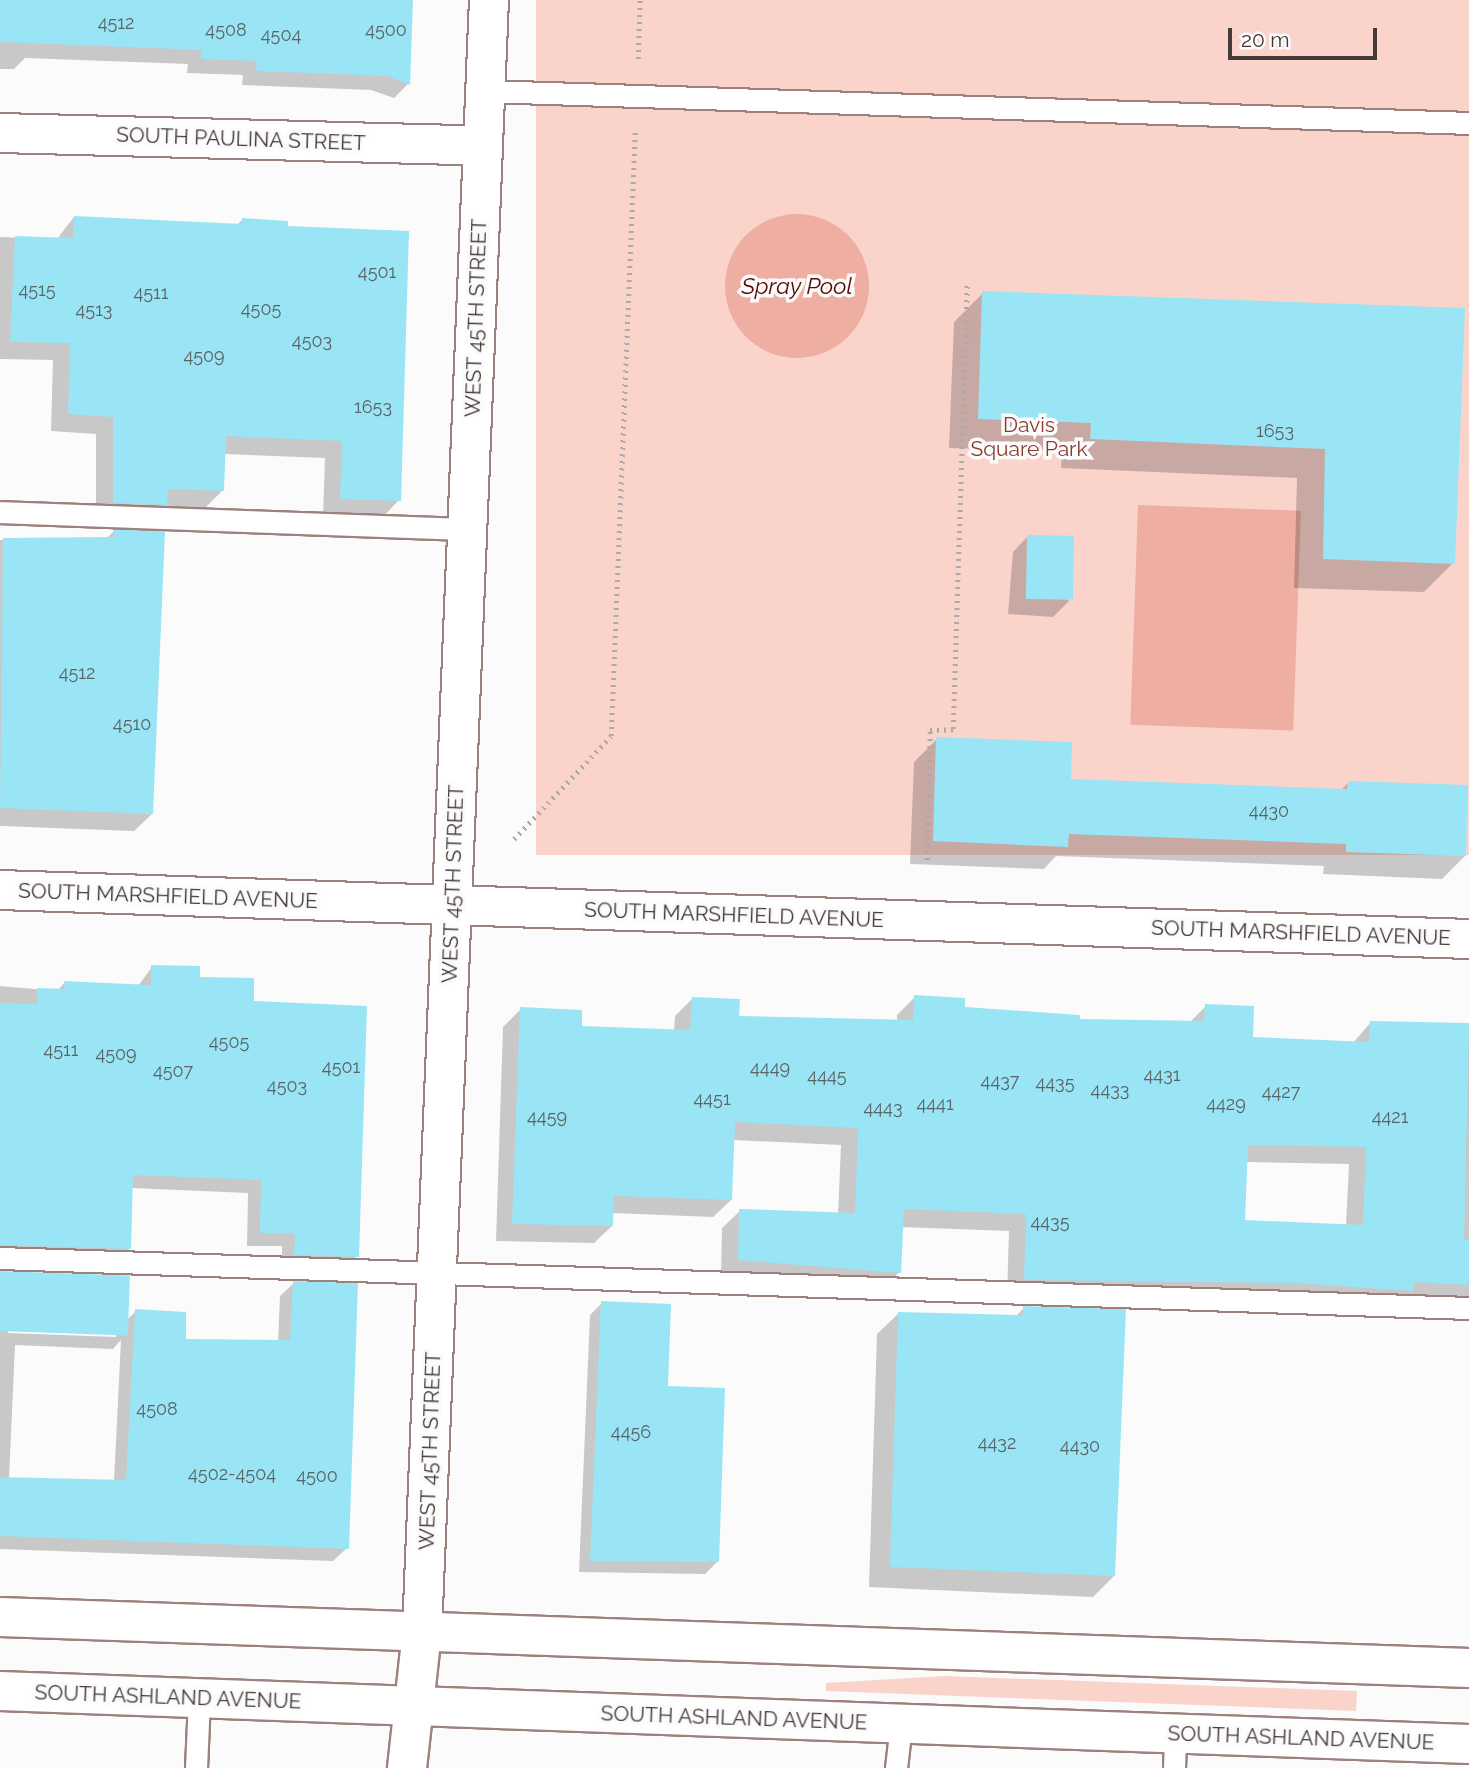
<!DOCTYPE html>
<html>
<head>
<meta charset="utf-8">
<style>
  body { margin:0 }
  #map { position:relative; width:1469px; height:1768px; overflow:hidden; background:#fbfbfb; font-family:Raleway,sans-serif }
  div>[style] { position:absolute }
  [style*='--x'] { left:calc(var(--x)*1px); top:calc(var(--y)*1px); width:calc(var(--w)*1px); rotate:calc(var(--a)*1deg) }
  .green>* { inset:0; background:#fad3cb; transform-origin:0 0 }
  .water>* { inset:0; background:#eeaea2; transform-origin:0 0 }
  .round { border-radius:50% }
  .shadow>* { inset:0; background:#0003 }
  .building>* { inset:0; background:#99e5f5; transform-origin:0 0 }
  .path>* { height:4.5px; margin-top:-2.25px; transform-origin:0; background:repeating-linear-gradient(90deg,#aea9a9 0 2px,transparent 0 7px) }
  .roads { filter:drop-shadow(2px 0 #9e817c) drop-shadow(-2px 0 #9e817c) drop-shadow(0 2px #9e817c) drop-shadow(0 -2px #9e817c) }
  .service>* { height:21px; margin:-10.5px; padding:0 10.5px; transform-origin:10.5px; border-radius:10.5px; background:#fff }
  .minor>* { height:38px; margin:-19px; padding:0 19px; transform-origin:19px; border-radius:19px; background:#fff }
  .secondary>* { height:38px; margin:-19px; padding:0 19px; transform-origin:19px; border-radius:19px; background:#fff }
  span { translate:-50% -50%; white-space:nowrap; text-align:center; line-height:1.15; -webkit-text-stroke:7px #fbfbfb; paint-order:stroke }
  .number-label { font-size:18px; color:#5a6466 }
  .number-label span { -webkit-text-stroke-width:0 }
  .street-label { font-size:21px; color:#453937 }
  .park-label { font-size:21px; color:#883b2f }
  .water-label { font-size:23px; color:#550a03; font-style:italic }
  .scale { position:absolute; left:1228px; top:28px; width:149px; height:32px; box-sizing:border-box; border:4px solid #453937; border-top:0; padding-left:9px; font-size:21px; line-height:24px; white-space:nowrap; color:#453937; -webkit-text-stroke:5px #fbfbfb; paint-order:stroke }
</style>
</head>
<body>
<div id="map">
  <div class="green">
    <i style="left:536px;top:0;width:933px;height:855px"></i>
    <i style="clip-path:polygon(944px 1676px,1357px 1691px,1356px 1711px,826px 1691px,826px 1683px)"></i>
  </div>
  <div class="water">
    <i class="round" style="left:725px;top:214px;width:144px;height:144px"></i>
    <i style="left:1138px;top:505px;width:163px;height:220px;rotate:2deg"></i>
  </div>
  <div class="shadow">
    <i style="clip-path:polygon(0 0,412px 0,408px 84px,394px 98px,371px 90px,242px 85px,243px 75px,187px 73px,188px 64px,25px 58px,14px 69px,0 69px)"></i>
    <i style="clip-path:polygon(74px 217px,237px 225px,243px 219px,399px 500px,382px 518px,323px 516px,325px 458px,224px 454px,223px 490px,205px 508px,163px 506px,147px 522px,96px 520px,96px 434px,51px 431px,53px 360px,0 359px,0 237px,57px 239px)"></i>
    <i style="clip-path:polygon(983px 293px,1463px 310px,1453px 563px,1424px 592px,1294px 588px,1297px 478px,1061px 468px,1062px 451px,949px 448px,954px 322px)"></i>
    <i style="clip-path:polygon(114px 531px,152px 814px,134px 831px,0 826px,0 540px,106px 539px)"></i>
    <i style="clip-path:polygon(1028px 536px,1069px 601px,1053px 617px,1008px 614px,1013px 552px)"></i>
    <i style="clip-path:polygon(937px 739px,1069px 780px,1341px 790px,1348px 783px,1465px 856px,1442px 879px,1323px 874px,1324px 866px,1056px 856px,1044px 869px,910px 864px,914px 762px)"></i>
    <i style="clip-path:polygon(152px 967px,198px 979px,252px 1003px,357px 1256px,343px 1270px,282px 1268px,282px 1246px,247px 1246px,248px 1193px,131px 1188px,129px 1249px,116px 1262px,0 1258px,0 986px,57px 991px,65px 982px,138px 986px)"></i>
    <i style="clip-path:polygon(evenodd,915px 997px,963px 1009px,1078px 1021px,1189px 1023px,1206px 1006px,1251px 1039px,1353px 1043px,1371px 1022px,1469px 1025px,1469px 1306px,1007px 1297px,1009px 1231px,901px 1227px,899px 1272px,882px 1290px,721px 1277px,722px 1228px,740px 1211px,838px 1215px,841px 1145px,733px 1140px,731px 1200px,713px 1217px,612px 1213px,612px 1226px,594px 1243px,496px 1241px,503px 1027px,521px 1009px,580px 1028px,674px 1031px,675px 1016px,692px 999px,737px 1017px,897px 1021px,897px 1015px,915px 997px,1246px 1162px,1349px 1164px,1346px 1226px,1244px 1222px,1246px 1162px)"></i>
    <i style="clip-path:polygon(evenodd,0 1273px,127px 1320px,136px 1311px,184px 1341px,278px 1342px,280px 1296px,294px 1283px,347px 1548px,333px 1561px,0 1549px,0 1273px,8px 1330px,116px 1334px,116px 1337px,8px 1333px,8px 1330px,0 1273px,121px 1340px,114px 1481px,9px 1479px,15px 1345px,113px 1349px,121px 1340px)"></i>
    <i style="clip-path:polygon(602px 1303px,666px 1387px,717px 1562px,705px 1574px,579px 1572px,590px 1315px)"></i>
    <i style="clip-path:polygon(1024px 1308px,1114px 1576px,1093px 1597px,869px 1587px,877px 1334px,899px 1313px,1015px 1317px)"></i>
  </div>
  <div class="building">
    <i style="clip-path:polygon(0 0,413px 0,410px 85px,387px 76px,256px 71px,257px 61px,201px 59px,202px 50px,0 42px)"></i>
    <i style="clip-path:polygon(74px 216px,242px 224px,242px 218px,288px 221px,288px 226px,409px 231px,401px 501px,340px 499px,342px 441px,226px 436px,224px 491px,168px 489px,167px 505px,113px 503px,113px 417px,68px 414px,70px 343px,10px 342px,15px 236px,73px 238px)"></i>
    <i style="clip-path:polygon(982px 291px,1465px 308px,1455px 564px,1323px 559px,1325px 449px,1090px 439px,1091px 423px,978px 419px)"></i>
    <i style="clip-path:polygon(113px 529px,165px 531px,153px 814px,0 808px,3px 538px,113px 537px)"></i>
    <i style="left:1027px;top:535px;width:47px;height:64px;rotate:1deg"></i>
    <i style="clip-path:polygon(936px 737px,1072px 742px,1071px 779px,1347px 789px,1348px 781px,1468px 785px,1466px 856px,1346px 852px,1346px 844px,1069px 834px,1068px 847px,933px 841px)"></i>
    <i style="clip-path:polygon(151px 965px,200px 966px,200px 977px,254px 978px,254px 1001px,367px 1006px,359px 1257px,294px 1255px,295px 1234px,260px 1233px,261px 1180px,133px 1175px,131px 1249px,0 1245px,0 1003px,37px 1004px,37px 988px,65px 989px,64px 981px,151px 985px)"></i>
    <i style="clip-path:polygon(evenodd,914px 995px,965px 998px,965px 1007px,1080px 1015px,1080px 1019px,1204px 1021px,1205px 1004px,1254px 1006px,1253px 1037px,1369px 1042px,1370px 1021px,1469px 1023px,1464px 1240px,1469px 1240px,1469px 1285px,1414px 1282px,1414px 1291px,1298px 1283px,1024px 1280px,1026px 1214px,904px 1209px,901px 1273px,738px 1260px,739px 1209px,855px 1213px,858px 1128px,735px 1122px,732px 1200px,614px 1196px,613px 1226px,512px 1224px,520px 1007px,582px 1010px,582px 1026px,690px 1030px,692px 997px,740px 999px,739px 1016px,913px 1020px,914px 995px,1248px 1145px,1366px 1147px,1363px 1225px,1245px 1220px,1248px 1145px)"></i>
    <i style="left:0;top:1271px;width:130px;height:60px;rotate:2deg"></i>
    <i style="clip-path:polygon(293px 1281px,358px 1283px,349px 1549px,0 1536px,0 1477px,126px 1480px,135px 1309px,186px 1312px,186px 1339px,290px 1340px)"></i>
    <i style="clip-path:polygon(601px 1301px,671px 1304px,668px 1386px,725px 1388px,719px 1562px,590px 1561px)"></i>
    <i style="clip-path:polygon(1023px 1306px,1126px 1309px,1115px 1576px,890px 1567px,898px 1312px,1023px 1315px)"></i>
  </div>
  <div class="path">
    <i style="--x:638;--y:59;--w:59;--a:-88.1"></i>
    <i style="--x:514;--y:839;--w:141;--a:-46.7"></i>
    <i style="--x:611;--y:736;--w:606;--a:-87.73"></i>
    <i style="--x:927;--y:860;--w:130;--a:-88.7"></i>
    <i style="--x:930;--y:730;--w:23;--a:-2"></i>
    <i style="--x:953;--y:729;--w:445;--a:-88.2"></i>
  </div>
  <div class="roads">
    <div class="service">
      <i style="--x:485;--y:91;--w:985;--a:1.86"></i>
      <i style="--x:0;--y:512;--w:468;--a:2.1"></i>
      <i style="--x:0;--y:1258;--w:1470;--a:1.95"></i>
      <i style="--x:196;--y:1768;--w:70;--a:-87.5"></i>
      <i style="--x:896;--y:1768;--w:44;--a:-83.5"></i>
      <i style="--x:1174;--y:1768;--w:35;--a:-88"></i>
    </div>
    <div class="minor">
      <i style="--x:0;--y:133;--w:483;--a:1.5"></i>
      <i style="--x:0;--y:890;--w:1470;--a:1.91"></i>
      <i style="--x:407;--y:1768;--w:137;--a:-83.7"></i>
      <i style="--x:422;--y:1632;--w:1633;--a:-87.65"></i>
    </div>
    <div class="secondary">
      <i style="--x:0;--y:1617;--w:1470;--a:1.99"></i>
      <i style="--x:0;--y:1691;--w:1470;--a:2.07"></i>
    </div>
  </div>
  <div class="number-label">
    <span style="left:116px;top:23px">4512</span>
    <span style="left:226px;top:30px">4508</span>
    <span style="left:386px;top:30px">4500</span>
    <span style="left:281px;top:35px">4504</span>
    <span style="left:377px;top:272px">4501</span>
    <span style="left:37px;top:290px">4515</span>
    <span style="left:151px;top:293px">4511</span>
    <span style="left:261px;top:309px">4505</span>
    <span style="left:94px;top:310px">4513</span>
    <span style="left:312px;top:341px">4503</span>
    <span style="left:204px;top:356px">4509</span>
    <span style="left:373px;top:407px">1653</span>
    <span style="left:1275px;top:431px">1653</span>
    <span style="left:77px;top:673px">4512</span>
    <span style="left:132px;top:724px">4510</span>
    <span style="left:1269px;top:811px">4430</span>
    <span style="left:229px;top:1042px">4505</span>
    <span style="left:61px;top:1050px">4511</span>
    <span style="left:116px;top:1054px">4509</span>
    <span style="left:341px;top:1067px">4501</span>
    <span style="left:770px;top:1068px">4449</span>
    <span style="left:173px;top:1071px">4507</span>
    <span style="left:1162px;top:1075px">4431</span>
    <span style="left:827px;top:1076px">4445</span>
    <span style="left:1000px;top:1081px">4437</span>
    <span style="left:1055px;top:1083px">4435</span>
    <span style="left:287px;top:1086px">4503</span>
    <span style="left:1110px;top:1090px">4433</span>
    <span style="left:1281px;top:1092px">4427</span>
    <span style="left:712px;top:1099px">4451</span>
    <span style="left:935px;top:1104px">4441</span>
    <span style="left:1226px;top:1104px">4429</span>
    <span style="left:883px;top:1108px">4443</span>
    <span style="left:547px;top:1117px">4459</span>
    <span style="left:1390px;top:1117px">4421</span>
    <span style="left:1050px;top:1222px">4435</span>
    <span style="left:157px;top:1409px">4508</span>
    <span style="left:631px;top:1432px">4456</span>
    <span style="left:997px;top:1443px">4432</span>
    <span style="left:1080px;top:1446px">4430</span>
    <span style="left:232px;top:1474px">4502-4504</span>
    <span style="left:317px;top:1476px">4500</span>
  </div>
  <div class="street-label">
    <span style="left:241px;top:139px;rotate:2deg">SOUTH PAULINA STREET</span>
    <span style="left:476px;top:318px;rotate:-88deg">WEST 45TH STREET</span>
    <span style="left:453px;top:884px;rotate:-88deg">WEST 45TH STREET</span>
    <span style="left:168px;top:896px;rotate:2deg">SOUTH MARSHFIELD AVENUE</span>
    <span style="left:734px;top:915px;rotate:2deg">SOUTH MARSHFIELD AVENUE</span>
    <span style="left:1301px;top:933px;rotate:2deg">SOUTH MARSHFIELD AVENUE</span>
    <span style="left:430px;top:1451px;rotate:-88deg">WEST 45TH STREET</span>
    <span style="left:168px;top:1697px;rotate:2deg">SOUTH ASHLAND AVENUE</span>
    <span style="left:734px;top:1718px;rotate:2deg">SOUTH ASHLAND AVENUE</span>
    <span style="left:1301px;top:1738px;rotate:2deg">SOUTH ASHLAND AVENUE</span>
  </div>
  <div class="park-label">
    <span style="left:1029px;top:437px">Davis<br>Square Park</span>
  </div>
  <div class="water-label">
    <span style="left:797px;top:286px">Spray Pool</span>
  </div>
  <div class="scale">20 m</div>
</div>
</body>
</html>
